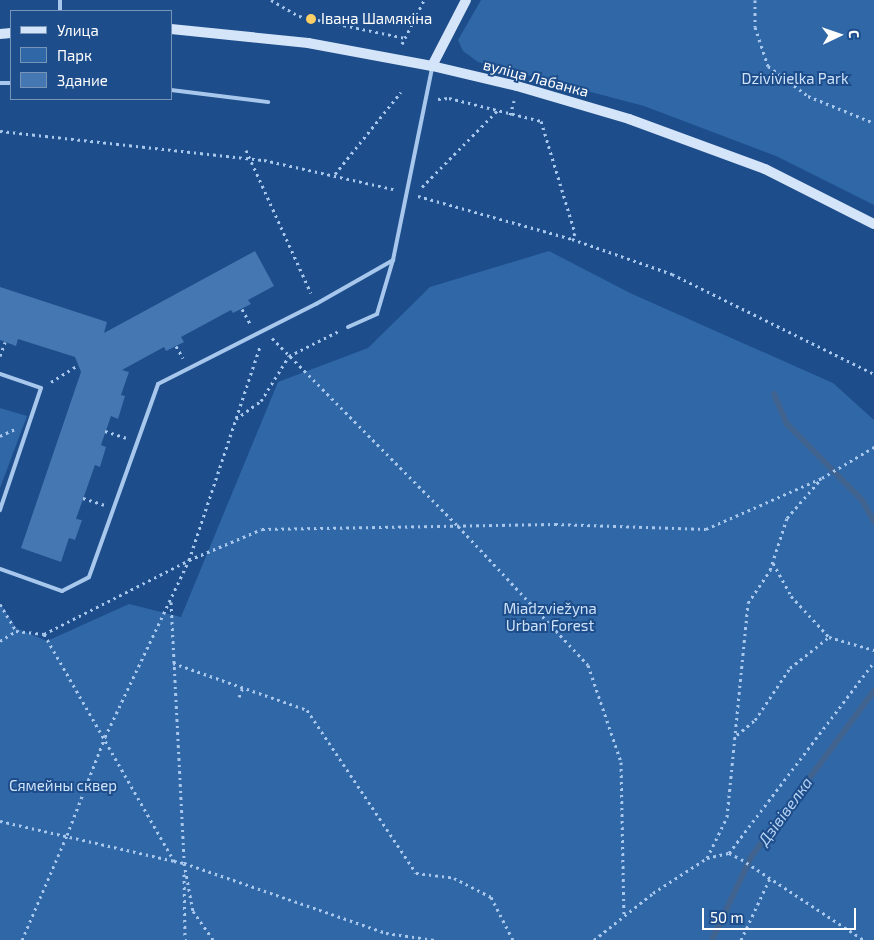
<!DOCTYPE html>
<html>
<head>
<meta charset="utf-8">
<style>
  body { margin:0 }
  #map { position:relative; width:874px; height:940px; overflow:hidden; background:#1d4d8a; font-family:"Exo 2",sans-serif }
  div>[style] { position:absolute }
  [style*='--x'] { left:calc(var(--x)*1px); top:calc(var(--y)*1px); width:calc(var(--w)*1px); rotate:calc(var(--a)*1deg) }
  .green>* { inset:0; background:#3067a7 }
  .stream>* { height:6px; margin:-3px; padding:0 3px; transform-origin:3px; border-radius:3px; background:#40638f }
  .building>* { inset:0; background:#4577b2 }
  .path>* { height:3px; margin-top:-1.5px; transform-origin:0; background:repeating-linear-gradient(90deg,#a8c7ec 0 2.5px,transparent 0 6.5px) }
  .lane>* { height:4px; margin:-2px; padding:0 2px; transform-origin:2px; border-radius:2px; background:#a8c7ec }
  .secondary>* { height:10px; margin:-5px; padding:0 5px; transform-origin:5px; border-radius:5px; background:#d4e4f9 }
  .dots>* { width:14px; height:14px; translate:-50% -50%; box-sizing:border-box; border:2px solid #1d4d8a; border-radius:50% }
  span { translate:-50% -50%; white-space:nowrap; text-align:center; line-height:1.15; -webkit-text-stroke:4px #1d4d8a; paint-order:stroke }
  .poi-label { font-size:15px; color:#fff }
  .left { translate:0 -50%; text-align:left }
  .street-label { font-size:15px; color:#fff }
  .park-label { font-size:15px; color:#cde1f9 }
  .water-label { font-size:16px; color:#b4d1f3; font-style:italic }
  .legend { position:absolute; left:10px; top:10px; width:162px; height:90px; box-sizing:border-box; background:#1d4d8a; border:1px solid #7794b9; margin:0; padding:6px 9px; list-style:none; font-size:15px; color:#fff }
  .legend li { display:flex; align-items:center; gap:10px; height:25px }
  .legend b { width:25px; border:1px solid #7794b9 }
  .north { position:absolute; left:814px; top:10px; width:50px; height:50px; -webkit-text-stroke:4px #1d4d8a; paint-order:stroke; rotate:87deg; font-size:14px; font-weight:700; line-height:20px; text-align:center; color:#fff }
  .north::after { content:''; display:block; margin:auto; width:18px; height:22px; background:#fff; clip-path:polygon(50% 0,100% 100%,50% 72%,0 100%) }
  .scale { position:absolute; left:702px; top:908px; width:154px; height:22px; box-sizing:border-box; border:2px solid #fff; border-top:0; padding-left:6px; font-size:15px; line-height:18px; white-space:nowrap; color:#fff; -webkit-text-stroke:4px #1d4d8a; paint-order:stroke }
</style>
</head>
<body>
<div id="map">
  <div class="green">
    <i style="clip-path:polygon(481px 0,874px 0,874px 205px,776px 156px,644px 106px,478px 62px,463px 51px,458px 40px)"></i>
    <i style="clip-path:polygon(549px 251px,630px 293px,833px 383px,874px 420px,874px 940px,0 940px,0 603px,16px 628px,47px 641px,129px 604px,181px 617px,278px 382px,368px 348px,430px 287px)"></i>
    <i style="clip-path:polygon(0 408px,27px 416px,0 488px)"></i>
  </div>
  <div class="stream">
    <i style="--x:774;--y:394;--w:33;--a:67"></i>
    <i style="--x:787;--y:424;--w:107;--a:45.4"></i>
    <i style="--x:862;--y:500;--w:25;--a:61"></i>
    <i style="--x:712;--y:940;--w:92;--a:-64.8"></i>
    <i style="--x:751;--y:857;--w:207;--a:-53.5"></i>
  </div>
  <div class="building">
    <i style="clip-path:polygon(255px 251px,274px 286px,248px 300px,251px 304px,233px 313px,231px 310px,181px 337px,184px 342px,166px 351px,164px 347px,122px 370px,129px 372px,121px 395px,125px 396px,118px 419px,111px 416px,101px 445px,106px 447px,100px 467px,95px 465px,76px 519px,82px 520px,75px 540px,69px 538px,61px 562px,21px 548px,81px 372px,75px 357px,18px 339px,16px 346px,0 340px,0 287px,107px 322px,104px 333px)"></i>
  </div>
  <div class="path">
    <i style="--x:271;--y:0;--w:32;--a:30"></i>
    <i style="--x:299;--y:16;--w:108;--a:11.7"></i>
    <i style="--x:755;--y:0;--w:27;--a:90"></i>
    <i style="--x:755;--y:27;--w:41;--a:71.6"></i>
    <i style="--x:768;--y:66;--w:50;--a:36.9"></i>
    <i style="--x:808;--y:96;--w:71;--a:22.2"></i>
    <i style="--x:402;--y:44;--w:49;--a:-63.4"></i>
    <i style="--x:438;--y:99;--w:11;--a:-5"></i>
    <i style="--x:449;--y:98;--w:95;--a:14"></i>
    <i style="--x:541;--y:121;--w:117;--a:73.1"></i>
    <i style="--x:575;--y:233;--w:7;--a:117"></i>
    <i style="--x:510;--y:115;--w:15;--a:-74"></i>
    <i style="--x:0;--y:131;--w:266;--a:6.3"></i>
    <i style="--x:264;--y:160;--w:136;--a:12.7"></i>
    <i style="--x:246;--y:150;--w:157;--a:65.6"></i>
    <i style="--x:335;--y:174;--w:105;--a:-51.2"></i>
    <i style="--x:422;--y:187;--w:107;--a:-45.4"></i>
    <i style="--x:418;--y:196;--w:160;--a:15.6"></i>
    <i style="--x:572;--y:239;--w:106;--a:19.3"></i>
    <i style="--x:672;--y:274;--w:225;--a:26.3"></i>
    <i style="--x:242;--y:309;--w:18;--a:61"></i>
    <i style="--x:272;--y:338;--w:264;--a:45.3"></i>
    <i style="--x:458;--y:526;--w:190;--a:46.9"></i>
    <i style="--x:588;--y:665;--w:102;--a:71.2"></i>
    <i style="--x:621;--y:762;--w:153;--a:88.9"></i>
    <i style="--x:176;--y:346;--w:14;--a:60"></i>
    <i style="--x:0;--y:356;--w:15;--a:-70"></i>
    <i style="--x:51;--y:382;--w:32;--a:-32"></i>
    <i style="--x:236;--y:419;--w:31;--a:-36"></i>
    <i style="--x:261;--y:401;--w:53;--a:-58.1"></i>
    <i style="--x:289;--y:356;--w:56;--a:-26.6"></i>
    <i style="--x:105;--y:431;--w:22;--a:18"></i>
    <i style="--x:0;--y:436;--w:17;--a:-25"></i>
    <i style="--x:83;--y:498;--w:22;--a:18"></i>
    <i style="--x:773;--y:563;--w:38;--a:61"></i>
    <i style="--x:791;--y:596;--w:56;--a:47.2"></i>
    <i style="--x:829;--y:637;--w:47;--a:16.1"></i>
    <i style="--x:171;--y:602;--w:261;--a:87.1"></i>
    <i style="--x:0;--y:604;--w:31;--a:59"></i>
    <i style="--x:44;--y:634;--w:262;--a:60.2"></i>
    <i style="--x:174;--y:861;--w:10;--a:11"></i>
    <i style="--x:184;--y:863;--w:49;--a:79.4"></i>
    <i style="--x:193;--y:911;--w:35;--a:55"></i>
    <i style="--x:0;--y:641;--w:19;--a:-32"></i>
    <i style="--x:16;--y:631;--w:28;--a:6"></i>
    <i style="--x:44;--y:634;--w:163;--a:-27"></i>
    <i style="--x:189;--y:560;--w:79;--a:-23"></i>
    <i style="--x:262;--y:529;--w:293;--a:-1"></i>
    <i style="--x:555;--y:524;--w:151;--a:1.9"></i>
    <i style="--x:706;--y:529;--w:127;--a:-23.7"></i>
    <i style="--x:822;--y:478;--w:61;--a:-30.8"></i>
    <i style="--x:173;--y:663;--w:142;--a:19.3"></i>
    <i style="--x:307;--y:710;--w:196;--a:56.2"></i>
    <i style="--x:416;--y:873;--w:38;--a:7"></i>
    <i style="--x:454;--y:878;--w:42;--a:27.2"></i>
    <i style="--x:491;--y:897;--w:48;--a:62.9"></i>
    <i style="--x:239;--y:697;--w:11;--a:-68"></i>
    <i style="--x:737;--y:735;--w:23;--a:-40"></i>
    <i style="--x:755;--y:720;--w:63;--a:-56.1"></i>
    <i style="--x:790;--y:668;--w:50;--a:-38.5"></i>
    <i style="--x:0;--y:821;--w:179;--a:12.9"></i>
    <i style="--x:729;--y:853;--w:240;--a:-52.8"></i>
    <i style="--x:707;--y:858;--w:23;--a:-13"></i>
    <i style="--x:729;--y:853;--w:13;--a:27"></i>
    <i style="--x:741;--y:859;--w:147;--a:33.4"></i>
    <i style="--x:184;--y:863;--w:214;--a:19.1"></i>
    <i style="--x:386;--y:933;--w:49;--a:8.1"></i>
    <i style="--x:184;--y:874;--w:66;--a:89.1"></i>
    <i style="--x:22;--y:940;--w:114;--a:-66.8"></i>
    <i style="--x:67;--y:835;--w:105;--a:-68.8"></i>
    <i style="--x:105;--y:737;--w:196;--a:-64.6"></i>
    <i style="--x:189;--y:560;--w:225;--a:-71.6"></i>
    <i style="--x:594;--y:940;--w:75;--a:-38.5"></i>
    <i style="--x:653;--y:893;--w:64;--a:-32.9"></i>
    <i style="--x:707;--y:858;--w:46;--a:-64"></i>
    <i style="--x:727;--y:817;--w:215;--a:-84.4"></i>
    <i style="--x:748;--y:603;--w:40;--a:-56"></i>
    <i style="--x:770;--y:570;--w:55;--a:-71.9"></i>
    <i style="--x:787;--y:518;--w:50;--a:-49"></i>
    <i style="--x:741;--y:940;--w:68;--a:-64.9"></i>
  </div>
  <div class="lane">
    <i style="--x:60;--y:11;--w:11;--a:-90"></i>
    <i style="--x:0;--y:83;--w:11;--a:0"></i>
    <i style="--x:171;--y:90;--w:98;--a:7.1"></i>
    <i style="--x:348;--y:327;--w:32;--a:-24"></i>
    <i style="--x:377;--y:314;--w:56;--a:-73.5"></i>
    <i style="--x:0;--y:374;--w:43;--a:18.9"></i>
    <i style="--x:41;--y:388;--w:129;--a:108.6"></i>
    <i style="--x:0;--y:569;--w:66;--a:19.5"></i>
    <i style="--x:62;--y:591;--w:30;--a:-27"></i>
    <i style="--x:89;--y:577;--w:205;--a:-70.3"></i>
    <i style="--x:158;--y:384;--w:177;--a:-26.9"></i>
    <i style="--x:316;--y:304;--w:89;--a:-29.7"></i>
    <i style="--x:393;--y:260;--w:196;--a:-78.5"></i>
  </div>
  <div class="secondary">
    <i style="--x:171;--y:29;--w:138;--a:5.8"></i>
    <i style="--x:308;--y:43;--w:126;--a:10.5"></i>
    <i style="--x:432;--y:66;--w:87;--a:13.2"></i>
    <i style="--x:517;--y:86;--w:117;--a:16.4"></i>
    <i style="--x:629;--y:119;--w:145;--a:20.2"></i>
    <i style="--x:765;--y:169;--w:122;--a:26.8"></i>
    <i style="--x:0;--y:34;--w:11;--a:-5"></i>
    <i style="--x:432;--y:66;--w:74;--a:-62.7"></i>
  </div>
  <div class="dots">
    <i style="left:311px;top:19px;background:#fcd066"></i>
  </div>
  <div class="poi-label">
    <span class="left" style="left:321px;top:19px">Івана Шамякіна</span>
  </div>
  <div class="street-label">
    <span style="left:536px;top:78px;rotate:15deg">вуліца Лабанка</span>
  </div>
  <div class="park-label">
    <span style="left:795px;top:79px">Dzivivielka Park</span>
    <span style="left:550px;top:617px">Miadzviežyna<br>Urban Forest</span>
    <span style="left:63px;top:786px">Сямейны сквер</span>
  </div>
  <div class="water-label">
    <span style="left:785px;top:811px;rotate:-54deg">Дзівівелка</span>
  </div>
  <ul class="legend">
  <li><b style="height:6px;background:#d4e4f9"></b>Улица</li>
  <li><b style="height:14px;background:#3067a7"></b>Парк</li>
  <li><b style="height:14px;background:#4577b2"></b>Здание</li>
  </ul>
  <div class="north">С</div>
  <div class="scale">50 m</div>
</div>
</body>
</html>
